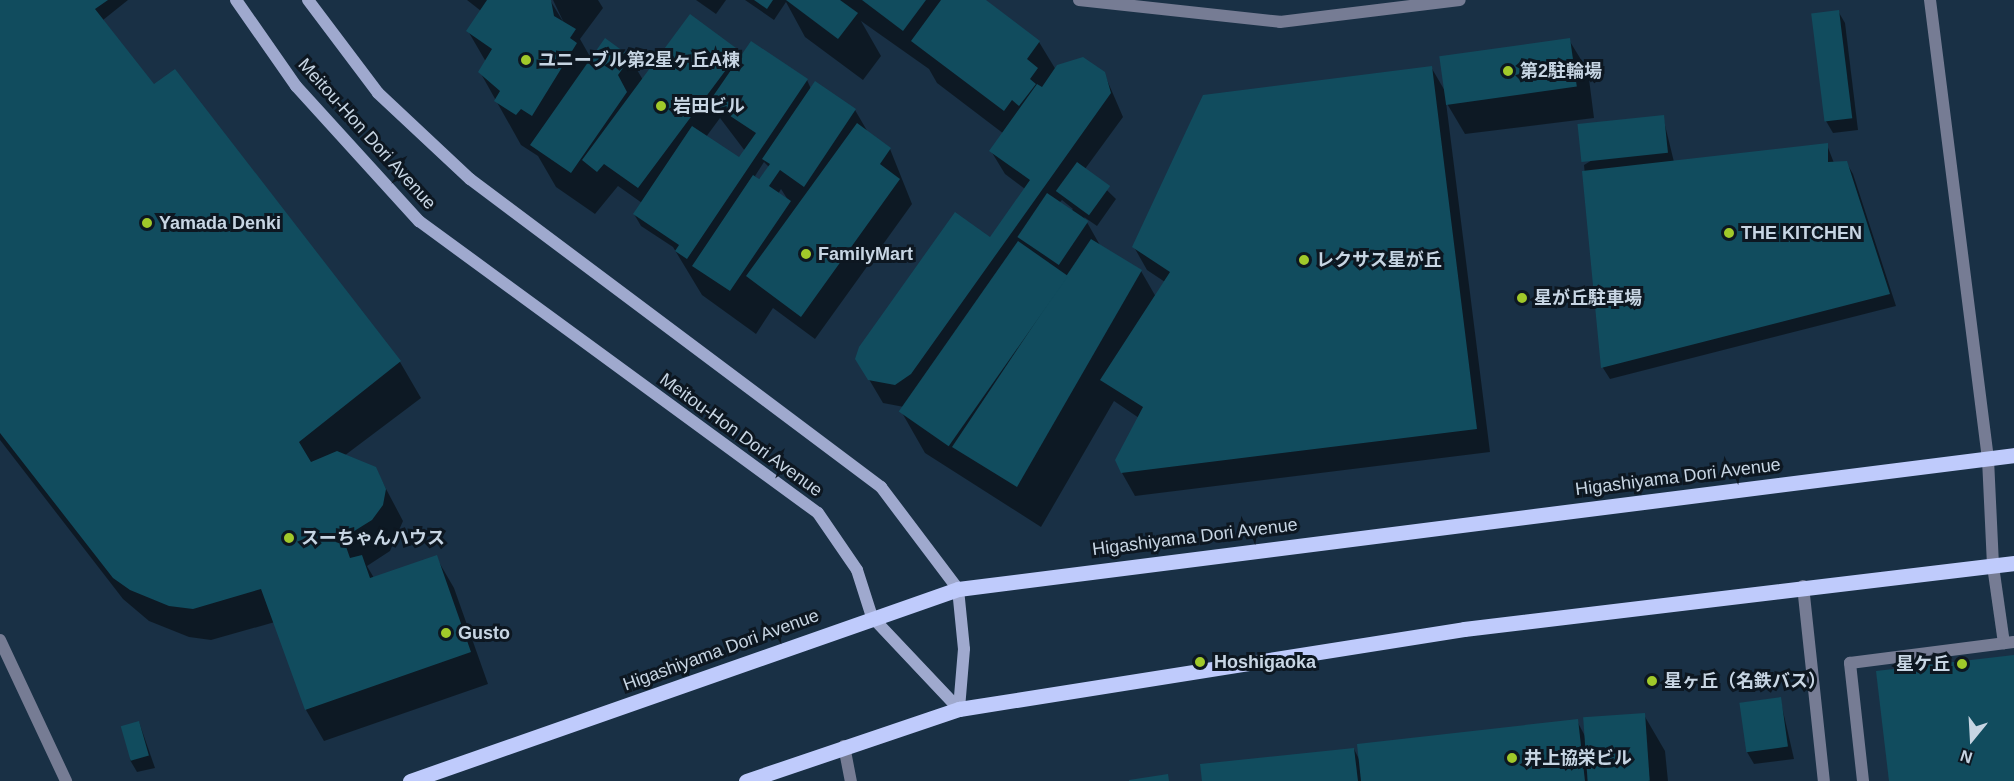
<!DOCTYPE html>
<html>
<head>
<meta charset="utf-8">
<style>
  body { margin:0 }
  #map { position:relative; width:2014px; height:781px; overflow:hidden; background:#193045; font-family:Helvetica,"Noto Sans JP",sans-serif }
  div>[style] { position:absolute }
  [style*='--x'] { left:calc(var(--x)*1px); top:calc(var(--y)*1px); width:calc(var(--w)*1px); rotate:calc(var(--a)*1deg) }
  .shadow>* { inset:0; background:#0007 }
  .building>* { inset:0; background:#114c5e; transform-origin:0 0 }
  .service>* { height:12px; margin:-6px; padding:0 6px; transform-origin:6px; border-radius:6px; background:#767c94 }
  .minor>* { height:12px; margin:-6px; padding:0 6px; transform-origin:6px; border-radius:6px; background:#767c94 }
  .tertiary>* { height:12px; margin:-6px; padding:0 6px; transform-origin:6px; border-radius:6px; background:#767c94 }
  .secondary>* { height:12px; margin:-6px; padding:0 6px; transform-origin:6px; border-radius:6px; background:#9fa9ce }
  .primary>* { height:15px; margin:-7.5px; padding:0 7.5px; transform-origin:7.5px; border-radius:7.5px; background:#bfcbfc }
  .dots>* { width:16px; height:16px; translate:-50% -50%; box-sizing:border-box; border:3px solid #0d1721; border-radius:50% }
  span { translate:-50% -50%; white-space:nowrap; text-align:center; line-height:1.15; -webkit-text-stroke:6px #0d1721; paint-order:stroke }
  .poi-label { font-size:18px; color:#c7d5e3; font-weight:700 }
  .left { translate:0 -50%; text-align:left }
  .right { translate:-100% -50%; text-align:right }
  .street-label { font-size:18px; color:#c7d5e3 }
  .north { position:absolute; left:1942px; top:709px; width:60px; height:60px; -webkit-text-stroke:4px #0d1721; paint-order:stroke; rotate:198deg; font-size:16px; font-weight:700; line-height:24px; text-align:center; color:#c7d5e3 }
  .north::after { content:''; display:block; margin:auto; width:21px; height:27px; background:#c7d5e3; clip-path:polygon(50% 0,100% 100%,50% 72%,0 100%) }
</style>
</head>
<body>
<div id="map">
  <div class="shadow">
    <i style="clip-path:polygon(0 0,128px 0,103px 20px,154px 86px,400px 362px,421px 398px,344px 456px,375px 468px,403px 521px,390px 551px,367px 566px,374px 578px,436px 557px,454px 588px,488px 684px,324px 741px,306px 710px,275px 622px,211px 640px,189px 637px,149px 621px,123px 599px,0 440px)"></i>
    <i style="clip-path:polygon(evenodd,467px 0,550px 0,564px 23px,553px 0,598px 0,603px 8px,580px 39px,592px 60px,630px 58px,643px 80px,738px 52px,807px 80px,811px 89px,855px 110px,869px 134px,890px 149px,912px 204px,815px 339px,773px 308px,756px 334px,702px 295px,673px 247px,641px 226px,634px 214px,642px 203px,618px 186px,595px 214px,556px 187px,538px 156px,521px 145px,480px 72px,486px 62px,468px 31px,481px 11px,467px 0,720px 118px,745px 151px,740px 159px,706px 137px,720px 118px,467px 0,764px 162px,769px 167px,758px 180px,755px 176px,764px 162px,467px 0,781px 189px,788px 200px,778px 194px,781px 189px)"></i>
    <i style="clip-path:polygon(696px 0,726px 0,716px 14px)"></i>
    <i style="clip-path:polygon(evenodd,745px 0,984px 0,1039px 42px,1056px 70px,1104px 73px,1123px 117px,1085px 169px,1116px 199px,1097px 226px,1084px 217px,1101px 247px,1141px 271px,1156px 297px,1165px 282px,1147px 270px,1134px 247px,1431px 67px,1445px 91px,1569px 40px,1588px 71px,1594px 118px,1465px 134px,1446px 102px,1490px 452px,1135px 496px,1122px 473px,1139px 418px,1114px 401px,1041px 527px,925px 453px,901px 411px,904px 407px,883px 403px,857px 359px,990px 239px,1025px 189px,1005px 174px,991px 151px,1004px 134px,937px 83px,929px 69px,861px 21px,881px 56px,863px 80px,805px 37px,786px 2px,774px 20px,745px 0,1062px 200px,1073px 209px,1071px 211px,1059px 203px,1062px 200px)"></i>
    <i style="clip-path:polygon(1838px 11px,1845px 23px,1858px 130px,1833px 133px,1826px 121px)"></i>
    <i style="clip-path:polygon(1663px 117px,1674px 162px,1827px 145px,1834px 163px,1846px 162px,1853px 174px,1896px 306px,1610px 379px,1603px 368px,1584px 165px)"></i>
    <i style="clip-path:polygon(1780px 698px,1794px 759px,1754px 764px,1747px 752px,1741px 703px)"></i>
    <i style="clip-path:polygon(1644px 715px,1665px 751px,1668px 781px,1203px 781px,1354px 749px,1360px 761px,1577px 721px,1585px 736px)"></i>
    <i style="clip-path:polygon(139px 722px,155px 768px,137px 772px,130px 760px)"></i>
  </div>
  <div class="building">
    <i style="clip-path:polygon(0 0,108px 0,95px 9px,154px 84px,175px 69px,401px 361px,299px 442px,311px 462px,337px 451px,376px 467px,386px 489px,383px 505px,372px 520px,343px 538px,350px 558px,362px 555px,370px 578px,437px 555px,471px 652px,305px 710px,261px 589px,193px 609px,169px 606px,130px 590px,113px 578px,0 433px)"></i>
    <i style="clip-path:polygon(487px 0,551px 0,554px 16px,576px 29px,570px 38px,577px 43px,532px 116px,521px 109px,516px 115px,494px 101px,500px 91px,478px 72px,492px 49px,466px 31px)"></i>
    <i style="clip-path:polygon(754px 0,773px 0,767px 9px)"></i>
    <i style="clip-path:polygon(786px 0,840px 0,858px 13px,838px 39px)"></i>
    <i style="clip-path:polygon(862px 0,926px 0,903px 31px)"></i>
    <i style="clip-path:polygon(941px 0,986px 0,1040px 41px,1027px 59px,1038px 68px,1030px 79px,1036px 84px,1019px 106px,1012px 100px,1004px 111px,911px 41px)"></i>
    <i style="left:1839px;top:10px;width:109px;height:28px;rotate:83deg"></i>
    <i style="clip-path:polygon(690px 14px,740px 51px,638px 188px,604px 164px,597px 172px,582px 160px)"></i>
    <i style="clip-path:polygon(605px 38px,631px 57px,618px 75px,627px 92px,571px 173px,530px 145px)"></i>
    <i style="left:1570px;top:38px;width:49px;height:132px;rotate:82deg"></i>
    <i style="clip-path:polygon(751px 41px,808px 79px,687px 259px,675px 251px,679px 245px,633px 214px,692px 126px,739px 157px,756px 133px,709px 102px)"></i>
    <i style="clip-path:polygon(1083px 57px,1105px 72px,1111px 93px,911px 374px,895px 385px,868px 380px,855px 359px,859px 347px,955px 212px,990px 237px,1030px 180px,989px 151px,1037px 84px,1042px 87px,1057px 65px)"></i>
    <i style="clip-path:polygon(1432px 66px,1477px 429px,1121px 473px,1115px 460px,1143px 407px,1100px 380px,1170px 272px,1132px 247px,1203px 95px)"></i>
    <i style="clip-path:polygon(815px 81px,856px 109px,804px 187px,780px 170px,769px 186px,791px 201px,730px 291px,692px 266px,753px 175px,759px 179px,770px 164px,762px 159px)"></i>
    <i style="left:1664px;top:115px;width:38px;height:87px;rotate:84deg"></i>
    <i style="clip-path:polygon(857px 123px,891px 148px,880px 164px,900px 179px,801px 317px,746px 276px)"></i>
    <i style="clip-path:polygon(1828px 143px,1828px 162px,1847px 161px,1890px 294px,1601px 368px,1582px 171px)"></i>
    <i style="left:1077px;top:162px;width:41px;height:36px;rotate:36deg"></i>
    <i style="left:1047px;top:193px;width:50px;height:53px;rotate:34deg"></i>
    <i style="clip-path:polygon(1091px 239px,1142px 270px,1017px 487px,952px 447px)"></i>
    <i style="left:1018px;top:241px;width:61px;height:208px;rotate:35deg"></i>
    <i style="clip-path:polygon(2014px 655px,2014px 781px,1889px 781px,1876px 671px)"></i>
    <i style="left:1781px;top:697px;width:50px;height:42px;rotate:82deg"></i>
    <i style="left:1645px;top:713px;width:68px;height:62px;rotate:86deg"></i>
    <i style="clip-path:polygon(1578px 719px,1585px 781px,1361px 781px,1357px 744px)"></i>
    <i style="left:139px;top:721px;width:36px;height:19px;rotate:74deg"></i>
    <i style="clip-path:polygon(1354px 748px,1358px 781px,1202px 781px,1200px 764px)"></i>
    <i style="clip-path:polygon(1168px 774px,1169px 781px,1129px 781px,1129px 780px)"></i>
  </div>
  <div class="service">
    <i style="--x:1993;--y:566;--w:78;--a:81.9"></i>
    <i style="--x:1863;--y:781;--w:119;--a:-96.3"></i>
    <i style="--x:1850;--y:663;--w:165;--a:-7.3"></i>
  </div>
  <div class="minor">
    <i style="--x:1079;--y:0;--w:202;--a:6.2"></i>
    <i style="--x:1280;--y:22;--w:181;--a:-7"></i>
    <i style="--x:1803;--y:586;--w:196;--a:83.9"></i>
    <i style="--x:0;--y:640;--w:156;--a:64.9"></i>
    <i style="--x:844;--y:746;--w:36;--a:79"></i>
  </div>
  <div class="tertiary">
    <i style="--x:1930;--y:0;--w:463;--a:82.8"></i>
    <i style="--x:1988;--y:459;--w:107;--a:87.3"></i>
  </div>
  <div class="secondary">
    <i style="--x:236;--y:0;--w:105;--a:55.1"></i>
    <i style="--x:296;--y:86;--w:183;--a:47.7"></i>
    <i style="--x:419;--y:221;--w:494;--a:36.2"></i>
    <i style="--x:818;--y:513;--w:69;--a:55.6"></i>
    <i style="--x:857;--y:570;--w:49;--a:72.3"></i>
    <i style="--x:872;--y:617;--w:127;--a:46.6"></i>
    <i style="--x:308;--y:0;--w:116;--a:53"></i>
    <i style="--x:378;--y:93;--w:126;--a:43.1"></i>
    <i style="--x:470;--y:179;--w:514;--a:36.85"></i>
    <i style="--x:881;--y:487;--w:128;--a:53"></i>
    <i style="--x:958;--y:589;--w:60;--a:84.3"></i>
    <i style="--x:964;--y:649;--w:60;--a:94.8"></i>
  </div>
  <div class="primary">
    <i style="--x:410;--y:781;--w:581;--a:-19.31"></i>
    <i style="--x:958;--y:589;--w:1064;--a:-7.23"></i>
    <i style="--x:746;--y:781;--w:225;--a:-18.7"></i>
    <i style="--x:959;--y:709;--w:511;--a:-9"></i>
    <i style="--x:1464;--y:629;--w:554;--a:-6.84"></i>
  </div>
  <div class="dots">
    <i style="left:526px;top:60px;background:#a1c92a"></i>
    <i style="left:1508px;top:71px;background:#a1c92a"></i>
    <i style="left:661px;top:106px;background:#a1c92a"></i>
    <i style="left:147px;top:223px;background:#a1c92a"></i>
    <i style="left:1729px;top:233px;background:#a1c92a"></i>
    <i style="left:806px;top:254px;background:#a1c92a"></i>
    <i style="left:1304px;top:260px;background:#a1c92a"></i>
    <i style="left:1522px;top:298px;background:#a1c92a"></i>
    <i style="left:289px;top:538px;background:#a1c92a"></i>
    <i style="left:446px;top:633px;background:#a1c92a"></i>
    <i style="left:1200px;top:662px;background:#a1c92a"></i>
    <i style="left:1962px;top:664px;background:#a1c92a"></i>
    <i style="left:1652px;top:681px;background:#a1c92a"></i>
    <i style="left:1512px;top:758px;background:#a1c92a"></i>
  </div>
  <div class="poi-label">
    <span class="left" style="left:538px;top:60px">ユニーブル第2星ヶ丘A棟</span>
    <span class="left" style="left:1520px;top:71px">第2駐輪場</span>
    <span class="left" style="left:673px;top:106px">岩田ビル</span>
    <span class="left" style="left:159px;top:223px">Yamada Denki</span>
    <span class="left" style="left:1741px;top:233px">THE KITCHEN</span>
    <span class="left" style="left:818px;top:254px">FamilyMart</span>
    <span class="left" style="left:1316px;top:260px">レクサス星が丘</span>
    <span class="left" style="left:1534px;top:298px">星が丘駐車場</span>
    <span class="left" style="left:301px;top:538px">スーちゃんハウス</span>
    <span class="left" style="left:458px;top:633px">Gusto</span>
    <span class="left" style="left:1214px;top:662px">Hoshigaoka</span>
    <span class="right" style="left:1950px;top:664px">星ケ丘</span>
    <span class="left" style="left:1664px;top:681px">星ヶ丘（名鉄バス）</span>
    <span class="left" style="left:1524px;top:758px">井上協栄ビル</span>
  </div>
  <div class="street-label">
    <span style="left:367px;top:134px;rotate:48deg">Meitou-Hon Dori Avenue</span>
    <span style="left:741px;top:435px;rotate:36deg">Meitou-Hon Dori Avenue</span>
    <span style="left:1678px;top:477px;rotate:-7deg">Higashiyama Dori Avenue</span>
    <span style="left:1195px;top:537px;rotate:-7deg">Higashiyama Dori Avenue</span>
    <span style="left:721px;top:650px;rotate:-20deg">Higashiyama Dori Avenue</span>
  </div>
  <div class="north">N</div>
</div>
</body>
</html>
